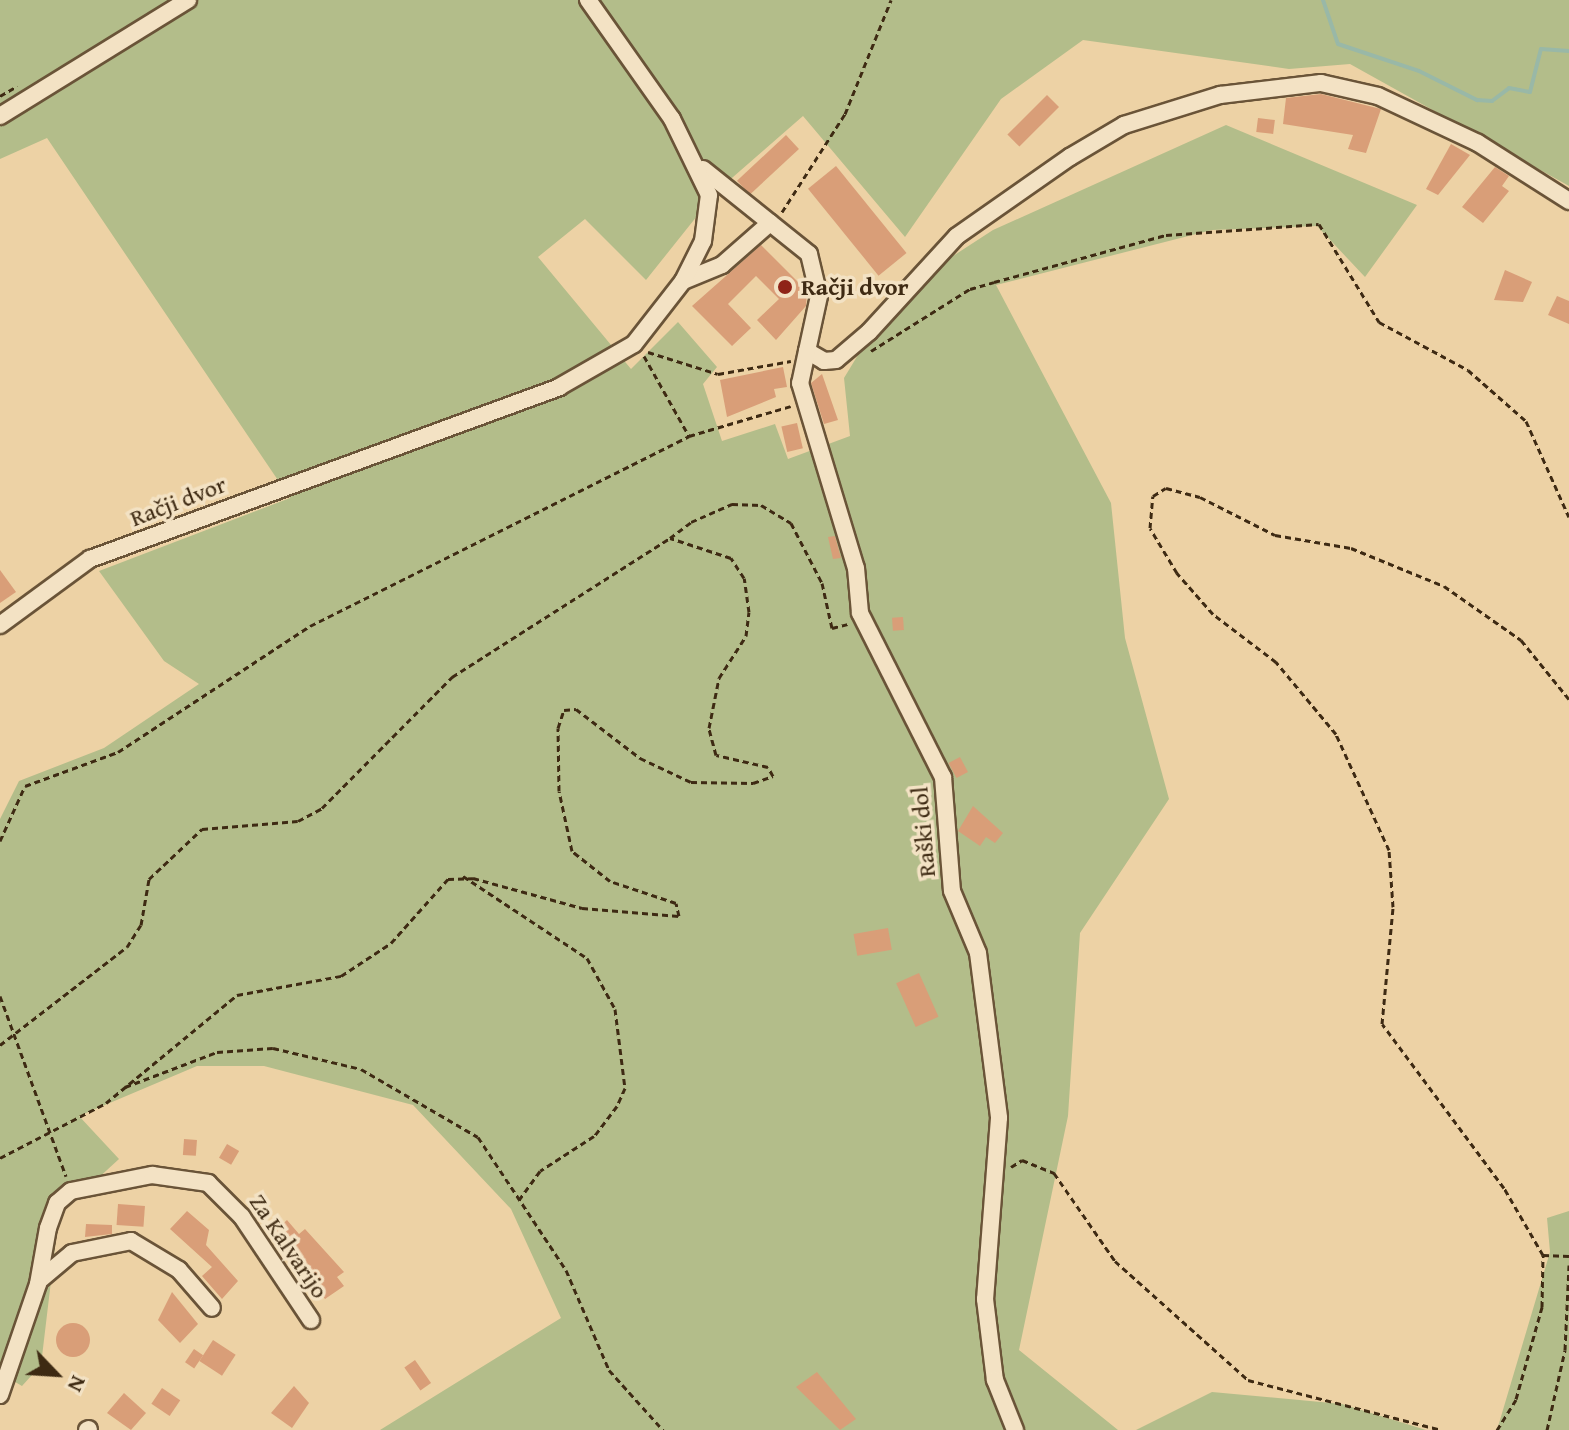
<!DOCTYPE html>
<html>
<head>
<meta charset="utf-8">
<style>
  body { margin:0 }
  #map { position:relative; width:1569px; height:1430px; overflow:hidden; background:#edd2a5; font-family:"Gentium Book Plus",serif }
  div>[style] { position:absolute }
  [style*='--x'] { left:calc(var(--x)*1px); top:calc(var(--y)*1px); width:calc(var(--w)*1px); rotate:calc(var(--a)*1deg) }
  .green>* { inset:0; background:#b3bd8a }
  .stream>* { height:4px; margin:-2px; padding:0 2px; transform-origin:2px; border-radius:2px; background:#99b8a7 }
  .building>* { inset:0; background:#d99e78; transform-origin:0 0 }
  .round { border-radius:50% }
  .path>* { height:3px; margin-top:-1.5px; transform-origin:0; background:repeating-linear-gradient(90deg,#3e2a13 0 6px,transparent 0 10px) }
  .roads { filter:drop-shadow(2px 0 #6a5438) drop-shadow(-2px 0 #6a5438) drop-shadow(0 2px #6a5438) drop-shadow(0 -2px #6a5438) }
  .minor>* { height:16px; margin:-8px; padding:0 8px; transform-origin:8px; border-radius:8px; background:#f3e2c4 }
  .dots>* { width:22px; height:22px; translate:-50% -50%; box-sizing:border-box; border:4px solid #f3e2c4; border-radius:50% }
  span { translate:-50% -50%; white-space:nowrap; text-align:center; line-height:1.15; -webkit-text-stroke:7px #f3e2c4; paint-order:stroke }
  .poi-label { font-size:24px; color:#3e2a13; font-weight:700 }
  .left { translate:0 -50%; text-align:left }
  .street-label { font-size:24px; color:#3e2a13 }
  .north { position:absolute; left:16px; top:1334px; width:80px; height:80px; -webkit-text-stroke:6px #f3e2c4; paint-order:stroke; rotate:115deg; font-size:22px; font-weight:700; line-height:32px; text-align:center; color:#3e2a13 }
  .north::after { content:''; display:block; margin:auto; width:28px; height:36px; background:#3e2a13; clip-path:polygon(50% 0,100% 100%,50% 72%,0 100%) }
</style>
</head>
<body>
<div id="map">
  <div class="green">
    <i style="clip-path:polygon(0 0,1569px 0,1569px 186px,1350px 64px,1289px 69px,1083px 40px,1001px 99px,905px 237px,803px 116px,717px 191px,646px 280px,585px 219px,538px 257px,631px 369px,678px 322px,717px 367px,703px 384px,722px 441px,775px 424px,788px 459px,850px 436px,844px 378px,875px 327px,933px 269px,993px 230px,1226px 125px,1417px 205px,1365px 277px,1317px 226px,1212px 230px,996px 285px,1111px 503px,1125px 638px,1169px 799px,1080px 933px,1068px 1116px,1019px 1350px,1118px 1430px,380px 1430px,561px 1318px,511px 1209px,413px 1105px,264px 1066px,197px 1066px,79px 1116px,119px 1159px,59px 1214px,41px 1365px,22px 1386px,0 1373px,0 819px,19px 781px,104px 748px,199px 684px,164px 661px,99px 571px,290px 498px,47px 138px,0 159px)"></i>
    <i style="clip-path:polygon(1569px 1211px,1569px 1430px,1497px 1430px,1550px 1252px,1547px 1218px)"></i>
    <i style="clip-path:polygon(1212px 1392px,1342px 1404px,1426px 1430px,1136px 1430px)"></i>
  </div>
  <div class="stream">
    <i style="--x:1323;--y:0;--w:46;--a:71.2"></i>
    <i style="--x:1338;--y:44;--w:85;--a:18.4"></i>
    <i style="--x:1419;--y:71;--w:65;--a:26.6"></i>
    <i style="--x:1477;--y:100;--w:15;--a:4"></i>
    <i style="--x:1492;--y:101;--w:21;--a:-37"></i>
    <i style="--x:1509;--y:88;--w:21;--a:11"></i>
    <i style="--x:1530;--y:92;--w:44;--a:-75.7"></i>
    <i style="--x:1541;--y:49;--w:28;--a:4"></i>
  </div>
  <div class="building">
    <i style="clip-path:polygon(1321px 94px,1381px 109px,1366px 153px,1348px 149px,1353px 135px,1283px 124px,1286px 98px)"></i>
    <i style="left:1047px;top:95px;width:17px;height:56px;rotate:45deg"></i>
    <i style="left:1258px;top:118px;width:17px;height:14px;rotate:7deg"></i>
    <i style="left:786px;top:135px;width:19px;height:67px;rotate:47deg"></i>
    <i style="clip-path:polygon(1451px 144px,1470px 155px,1438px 195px,1426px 189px)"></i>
    <i style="left:836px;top:166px;width:112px;height:36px;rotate:51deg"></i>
    <i style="clip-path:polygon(1495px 167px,1509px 176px,1502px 186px,1509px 191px,1483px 223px,1462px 207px)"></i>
    <i style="clip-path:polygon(761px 245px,807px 291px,806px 306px,776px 340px,757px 320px,779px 299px,756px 276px,728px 304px,751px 328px,732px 346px,692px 306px)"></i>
    <i style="clip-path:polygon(1505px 270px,1532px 282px,1523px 302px,1494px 300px)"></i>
    <i style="clip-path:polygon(1557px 296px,1569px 301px,1569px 324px,1548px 315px)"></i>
    <i style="clip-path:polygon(783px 367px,787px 387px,774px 389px,776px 397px,727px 417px,720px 380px)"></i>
    <i style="clip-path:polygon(822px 374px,838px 420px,824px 424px,811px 383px)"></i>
    <i style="left:797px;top:423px;width:26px;height:16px;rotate:77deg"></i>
    <i style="clip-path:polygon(835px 536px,841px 558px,833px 559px,828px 537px)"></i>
    <i style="clip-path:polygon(0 570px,16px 592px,0 603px)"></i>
    <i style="left:903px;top:617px;width:13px;height:11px;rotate:86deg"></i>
    <i style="left:960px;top:757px;width:17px;height:13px;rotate:62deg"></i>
    <i style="clip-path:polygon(973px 806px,1003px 833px,995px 843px,986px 837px,980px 846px,958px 831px)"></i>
    <i style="left:888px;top:928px;width:22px;height:35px;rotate:80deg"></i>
    <i style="left:919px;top:973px;width:48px;height:25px;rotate:66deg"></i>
    <i style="left:184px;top:1139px;width:13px;height:16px;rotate:4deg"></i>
    <i style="left:227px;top:1144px;width:14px;height:16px;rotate:30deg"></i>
    <i style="left:118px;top:1204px;width:27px;height:21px;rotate:4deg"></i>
    <i style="clip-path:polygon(187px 1211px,209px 1230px,206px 1245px,238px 1281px,222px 1299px,202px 1276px,212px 1267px,170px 1229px)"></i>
    <i style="clip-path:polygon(287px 1220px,299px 1234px,305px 1229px,344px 1272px,337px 1277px,344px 1286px,325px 1299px,273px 1233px)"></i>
    <i style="clip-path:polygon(86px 1224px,112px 1225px,112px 1234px,85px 1237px)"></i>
    <i style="clip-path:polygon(172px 1292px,198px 1324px,180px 1343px,158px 1320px)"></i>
    <i class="round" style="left:56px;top:1323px;width:34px;height:34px"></i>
    <i style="left:213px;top:1340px;width:27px;height:25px;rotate:33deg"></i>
    <i style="left:194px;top:1349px;width:11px;height:16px;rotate:34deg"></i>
    <i style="left:415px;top:1360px;width:28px;height:13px;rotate:55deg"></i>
    <i style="clip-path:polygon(817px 1372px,856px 1419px,840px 1430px,796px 1387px)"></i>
    <i style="clip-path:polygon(294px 1386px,309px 1403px,292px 1428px,271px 1413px)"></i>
    <i style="left:162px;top:1388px;width:22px;height:19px;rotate:34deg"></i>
    <i style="clip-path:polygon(124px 1393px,146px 1413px,131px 1430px,107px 1413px)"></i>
  </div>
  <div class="path">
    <i style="--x:0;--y:96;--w:20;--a:-30"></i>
    <i style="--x:782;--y:212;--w:117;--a:-57.3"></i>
    <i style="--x:845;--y:114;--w:123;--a:-68"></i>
    <i style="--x:871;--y:351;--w:117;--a:-32.1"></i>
    <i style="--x:970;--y:289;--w:25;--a:-16"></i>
    <i style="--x:994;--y:282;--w:178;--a:-15.3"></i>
    <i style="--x:1166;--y:235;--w:153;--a:-4.1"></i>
    <i style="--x:1319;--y:224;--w:115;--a:58.5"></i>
    <i style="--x:1379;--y:322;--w:101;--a:28.3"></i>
    <i style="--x:1468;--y:370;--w:77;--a:41.3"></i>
    <i style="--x:1526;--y:421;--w:105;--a:65.9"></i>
    <i style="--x:648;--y:352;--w:73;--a:17.4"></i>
    <i style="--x:718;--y:374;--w:74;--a:-10.1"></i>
    <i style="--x:644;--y:356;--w:92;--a:60.6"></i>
    <i style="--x:0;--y:841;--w:60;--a:-65.6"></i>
    <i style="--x:25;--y:786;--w:99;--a:-20.1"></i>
    <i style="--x:118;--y:752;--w:230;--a:-33.3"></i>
    <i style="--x:310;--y:626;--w:424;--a:-26.6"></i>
    <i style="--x:689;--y:436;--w:106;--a:-16.4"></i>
    <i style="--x:463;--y:876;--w:149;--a:33.5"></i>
    <i style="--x:587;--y:958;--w:58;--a:61.2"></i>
    <i style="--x:615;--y:1009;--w:80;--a:82.8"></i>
    <i style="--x:625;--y:1088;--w:20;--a:114"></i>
    <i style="--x:617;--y:1106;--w:38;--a:127"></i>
    <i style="--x:594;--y:1136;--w:64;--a:147.1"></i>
    <i style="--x:540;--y:1171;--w:36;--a:126"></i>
    <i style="--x:0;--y:996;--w:192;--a:69.9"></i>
    <i style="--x:0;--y:1045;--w:160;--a:-37.7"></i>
    <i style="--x:127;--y:947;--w:26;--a:-58"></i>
    <i style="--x:141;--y:925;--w:47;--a:-80.1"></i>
    <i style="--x:149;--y:879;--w:73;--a:-43.3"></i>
    <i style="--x:202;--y:829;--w:96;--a:-4.8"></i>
    <i style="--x:298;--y:821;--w:27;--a:-28"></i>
    <i style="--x:322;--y:808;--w:185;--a:-45.2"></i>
    <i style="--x:452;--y:677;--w:259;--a:-32.5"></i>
    <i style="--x:125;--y:1087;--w:98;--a:-20.8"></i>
    <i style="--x:217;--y:1052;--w:56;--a:-4.1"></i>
    <i style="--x:273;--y:1048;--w:90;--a:13.4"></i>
    <i style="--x:361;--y:1069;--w:135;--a:30.2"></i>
    <i style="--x:478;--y:1137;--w:159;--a:56.5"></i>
    <i style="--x:566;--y:1270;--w:109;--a:66.7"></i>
    <i style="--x:609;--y:1370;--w:81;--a:48"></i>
    <i style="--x:0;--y:1158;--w:119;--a:-27.4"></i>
    <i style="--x:106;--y:1103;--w:170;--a:-39.5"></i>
    <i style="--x:237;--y:995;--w:106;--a:-10.4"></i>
    <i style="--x:341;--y:976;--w:60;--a:-33.4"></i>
    <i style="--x:391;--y:943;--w:86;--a:-48.3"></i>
    <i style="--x:448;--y:879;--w:25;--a:-2"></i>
    <i style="--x:473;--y:878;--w:113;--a:15.4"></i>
    <i style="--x:582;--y:908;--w:97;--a:4.7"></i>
    <i style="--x:679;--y:916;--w:13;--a:-103"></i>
    <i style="--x:676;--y:903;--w:70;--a:-161.6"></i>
    <i style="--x:610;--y:881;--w:48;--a:-141.7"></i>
    <i style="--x:572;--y:851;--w:61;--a:-102.2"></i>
    <i style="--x:559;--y:791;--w:63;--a:-90.9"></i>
    <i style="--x:558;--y:728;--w:19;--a:-72"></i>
    <i style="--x:564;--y:710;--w:12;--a:-5"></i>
    <i style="--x:576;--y:709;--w:81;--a:37.4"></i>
    <i style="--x:640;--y:758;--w:56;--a:25.2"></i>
    <i style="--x:691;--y:782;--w:62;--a:0.9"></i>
    <i style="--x:753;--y:783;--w:21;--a:-19"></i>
    <i style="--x:773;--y:776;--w:10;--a:-119"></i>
    <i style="--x:768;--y:767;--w:53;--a:-167"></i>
    <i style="--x:716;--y:755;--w:28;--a:-105"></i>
    <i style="--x:709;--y:728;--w:51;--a:-78.7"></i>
    <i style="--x:719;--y:678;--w:50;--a:-57.3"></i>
    <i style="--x:746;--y:636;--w:24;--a:-83"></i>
    <i style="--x:749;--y:612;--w:34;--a:-98"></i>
    <i style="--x:744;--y:578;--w:24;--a:-123"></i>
    <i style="--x:731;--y:558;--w:64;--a:-161.8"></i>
    <i style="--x:670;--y:538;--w:26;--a:-37"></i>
    <i style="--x:691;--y:522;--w:45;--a:-23.7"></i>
    <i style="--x:732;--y:504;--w:29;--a:2"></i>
    <i style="--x:761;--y:505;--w:35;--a:31"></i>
    <i style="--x:791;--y:523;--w:68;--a:62.7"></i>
    <i style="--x:822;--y:583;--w:46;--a:77.5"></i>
    <i style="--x:832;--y:628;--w:16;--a:-14"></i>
    <i style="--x:1011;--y:1167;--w:13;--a:-32"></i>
    <i style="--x:1022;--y:1160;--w:35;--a:22"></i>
    <i style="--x:1054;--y:1173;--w:107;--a:55.3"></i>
    <i style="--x:1115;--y:1261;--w:178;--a:41.8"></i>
    <i style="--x:1248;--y:1380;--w:200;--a:14.5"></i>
    <i style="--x:1543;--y:1255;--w:26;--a:2"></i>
    <i style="--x:1497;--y:1430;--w:36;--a:-58"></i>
    <i style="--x:1516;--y:1399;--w:96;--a:-74.2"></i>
    <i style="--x:1542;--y:1307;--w:52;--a:-88.9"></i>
    <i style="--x:1543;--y:1255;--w:78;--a:-120.2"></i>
    <i style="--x:1504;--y:1188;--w:204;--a:-126.6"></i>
    <i style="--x:1382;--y:1024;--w:118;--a:-84.6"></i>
    <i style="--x:1393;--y:907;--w:57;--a:-94"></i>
    <i style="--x:1389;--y:850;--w:128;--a:-114.6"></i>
    <i style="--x:1336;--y:734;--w:94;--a:-129.8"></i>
    <i style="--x:1276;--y:662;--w:79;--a:-142.7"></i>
    <i style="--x:1213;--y:614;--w:55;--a:-131.3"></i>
    <i style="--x:1177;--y:573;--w:52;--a:-121"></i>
    <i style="--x:1150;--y:528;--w:32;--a:-85"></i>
    <i style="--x:1153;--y:496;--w:15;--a:-32"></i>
    <i style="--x:1166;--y:488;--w:35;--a:15"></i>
    <i style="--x:1200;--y:497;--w:84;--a:26.9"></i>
    <i style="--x:1275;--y:535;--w:77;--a:9.7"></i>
    <i style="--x:1351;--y:548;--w:100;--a:22.2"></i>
    <i style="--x:1444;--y:586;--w:94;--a:35"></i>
    <i style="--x:1521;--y:640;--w:76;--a:50.9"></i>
    <i style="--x:1547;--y:1430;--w:82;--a:-77.3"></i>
    <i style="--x:1565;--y:1350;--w:85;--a:-87.3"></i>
  </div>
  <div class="roads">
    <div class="minor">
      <i style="--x:0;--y:116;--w:221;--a:-31.7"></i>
      <i style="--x:703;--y:169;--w:136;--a:38.7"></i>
      <i style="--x:809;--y:254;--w:43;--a:76.6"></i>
      <i style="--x:819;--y:296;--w:56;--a:102.3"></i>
      <i style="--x:807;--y:351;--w:20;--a:30"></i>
      <i style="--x:824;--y:361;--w:12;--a:-5"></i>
      <i style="--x:836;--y:360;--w:43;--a:-40.3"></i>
      <i style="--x:869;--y:332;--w:130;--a:-47.5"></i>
      <i style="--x:957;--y:236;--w:138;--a:-35"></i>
      <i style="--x:1070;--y:157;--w:63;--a:-30.7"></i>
      <i style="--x:1124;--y:125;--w:101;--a:-17.4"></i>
      <i style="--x:1220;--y:95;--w:102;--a:-6.8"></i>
      <i style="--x:1321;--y:83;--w:58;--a:12.8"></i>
      <i style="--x:1378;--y:96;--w:110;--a:25.2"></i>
      <i style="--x:1478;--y:143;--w:108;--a:32.5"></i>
      <i style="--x:683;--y:281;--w:42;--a:-22.3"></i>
      <i style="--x:722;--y:265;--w:64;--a:-41.2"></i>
      <i style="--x:807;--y:351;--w:33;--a:102"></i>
      <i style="--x:800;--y:383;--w:193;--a:73.2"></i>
      <i style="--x:856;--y:568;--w:45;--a:84.9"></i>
      <i style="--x:860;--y:613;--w:184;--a:63.2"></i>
      <i style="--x:943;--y:777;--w:114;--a:85.5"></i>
      <i style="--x:952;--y:891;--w:67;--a:67.2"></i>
      <i style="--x:978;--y:953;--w:166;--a:82.7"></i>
      <i style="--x:999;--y:1118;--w:182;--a:94.4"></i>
      <i style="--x:985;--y:1299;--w:82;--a:83"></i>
      <i style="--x:995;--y:1380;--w:54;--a:68.2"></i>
      <i style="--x:0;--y:625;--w:112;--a:-36.3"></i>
      <i style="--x:90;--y:559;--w:500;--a:-20.1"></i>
      <i style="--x:559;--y:387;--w:86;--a:-29.8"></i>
      <i style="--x:634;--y:344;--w:80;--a:-52.1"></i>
      <i style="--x:683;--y:281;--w:45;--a:-63.4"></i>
      <i style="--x:703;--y:241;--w:46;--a:-82.6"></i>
      <i style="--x:709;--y:195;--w:85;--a:-116"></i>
      <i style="--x:672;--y:119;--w:146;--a:-125.2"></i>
      <i style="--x:41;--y:1279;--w:40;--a:-40"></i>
      <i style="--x:72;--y:1253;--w:60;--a:-11.5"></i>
      <i style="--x:131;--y:1241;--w:56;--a:31.1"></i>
      <i style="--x:179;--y:1270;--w:50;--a:49"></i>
      <i style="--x:0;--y:1395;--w:117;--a:-71.1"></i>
      <i style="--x:38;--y:1284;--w:57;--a:-79.9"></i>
      <i style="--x:48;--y:1228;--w:27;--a:-70"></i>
      <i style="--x:57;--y:1203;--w:18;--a:-41"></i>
      <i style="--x:71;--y:1191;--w:83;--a:-11.2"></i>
      <i style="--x:152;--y:1175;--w:57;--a:8.1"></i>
      <i style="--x:208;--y:1183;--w:48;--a:45"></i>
      <i style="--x:242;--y:1217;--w:124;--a:56.2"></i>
      <i style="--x:87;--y:1430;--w:2;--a:-27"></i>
    </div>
  </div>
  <div class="dots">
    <i style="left:785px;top:287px;background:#8f2418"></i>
  </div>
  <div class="poi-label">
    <span class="left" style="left:801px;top:287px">Račji dvor</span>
  </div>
  <div class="street-label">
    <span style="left:178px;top:501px;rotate:-21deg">Račji dvor</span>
    <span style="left:923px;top:832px;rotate:-95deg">Raški dol</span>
    <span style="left:289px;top:1246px;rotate:56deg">Za Kalvarijo</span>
  </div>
  <div class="north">N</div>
</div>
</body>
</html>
